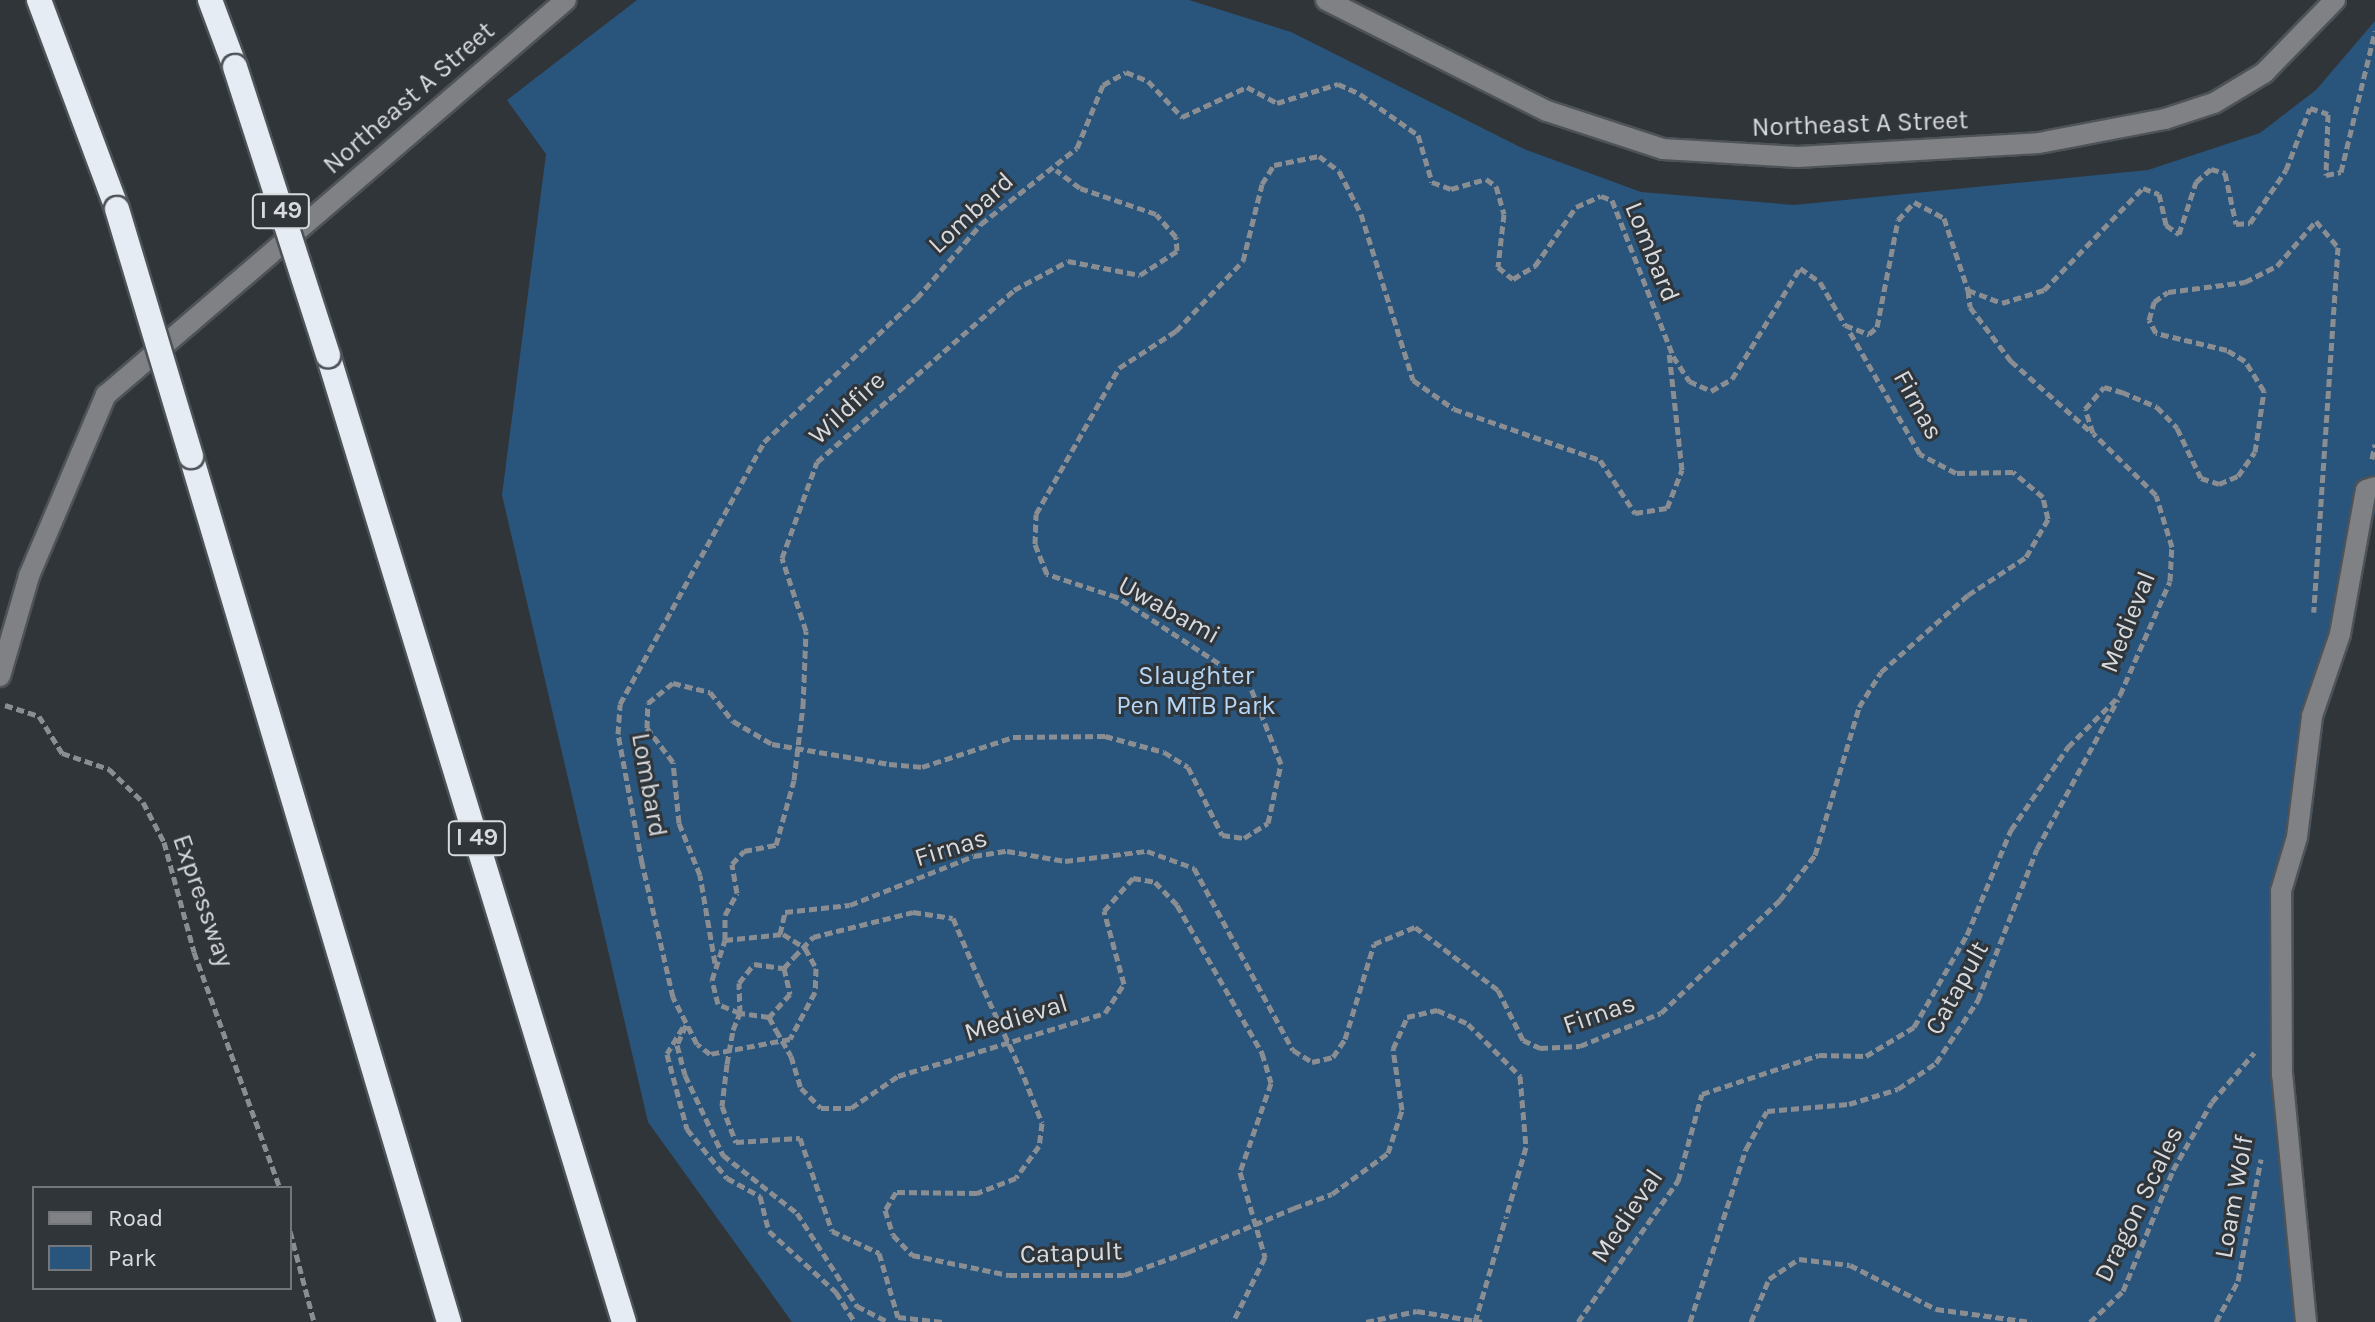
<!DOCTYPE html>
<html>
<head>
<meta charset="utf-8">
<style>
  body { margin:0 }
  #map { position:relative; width:2375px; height:1322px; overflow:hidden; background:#30353a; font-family:Karla,sans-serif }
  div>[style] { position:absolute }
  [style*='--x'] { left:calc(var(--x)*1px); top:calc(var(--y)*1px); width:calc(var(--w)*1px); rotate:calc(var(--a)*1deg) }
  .green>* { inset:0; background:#29557c }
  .path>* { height:5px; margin-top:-2.5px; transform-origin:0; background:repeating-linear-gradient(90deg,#8a8e92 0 8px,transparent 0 12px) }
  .roads { filter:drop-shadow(2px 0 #4e5358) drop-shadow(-2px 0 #4e5358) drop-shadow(0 2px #4e5358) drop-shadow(0 -2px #4e5358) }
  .minor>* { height:20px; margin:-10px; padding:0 10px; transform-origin:10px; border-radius:10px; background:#7f8184 }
  .highway>* { height:24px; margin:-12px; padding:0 12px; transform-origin:12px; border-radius:12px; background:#e5ecf3 }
  .path-bridge>* { height:5px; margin-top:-2.5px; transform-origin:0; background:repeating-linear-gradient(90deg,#8a8e92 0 8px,transparent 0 12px) }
  .bridges { filter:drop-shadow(2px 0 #4e5358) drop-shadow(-2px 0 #4e5358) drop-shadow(0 2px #4e5358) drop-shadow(0 -2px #4e5358) }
  .highway-bridge>* { height:24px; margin:-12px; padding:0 12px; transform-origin:12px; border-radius:12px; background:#e5ecf3 }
  span { translate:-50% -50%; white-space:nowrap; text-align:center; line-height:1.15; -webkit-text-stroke:6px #30353a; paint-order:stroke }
  .shield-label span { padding:2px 6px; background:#30353a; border:2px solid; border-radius:6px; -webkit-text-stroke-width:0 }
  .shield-label { font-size:24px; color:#d7dade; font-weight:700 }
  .street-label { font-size:26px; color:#d7dade }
  .park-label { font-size:26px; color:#b5d6f6 }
  .legend { position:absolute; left:32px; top:1186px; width:260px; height:104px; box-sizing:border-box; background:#30353a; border:2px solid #73777c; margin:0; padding:10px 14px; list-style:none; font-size:24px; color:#d7dade }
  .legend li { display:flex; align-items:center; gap:16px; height:40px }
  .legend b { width:40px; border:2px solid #73777c }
</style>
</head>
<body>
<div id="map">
  <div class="green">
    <i style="clip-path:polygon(637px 0,1189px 0,1291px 32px,1524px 149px,1641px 192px,1794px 205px,2148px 170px,2260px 133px,2316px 90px,2375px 21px,2375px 512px,2349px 645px,2324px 720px,2309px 841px,2294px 890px,2294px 1081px,2305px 1267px,2316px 1322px,792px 1322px,648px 1122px,502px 495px,546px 154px,507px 100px)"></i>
  </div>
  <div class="path">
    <i style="--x:1968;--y:290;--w:17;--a:83"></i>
    <i style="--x:1970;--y:307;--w:68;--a:52.8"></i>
    <i style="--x:2011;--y:361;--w:108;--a:41.6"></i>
    <i style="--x:2372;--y:459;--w:15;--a:-79"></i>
    <i style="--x:5;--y:705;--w:36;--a:18"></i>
    <i style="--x:39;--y:716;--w:44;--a:58.1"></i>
    <i style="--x:62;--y:753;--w:50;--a:18.8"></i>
    <i style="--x:109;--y:769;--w:47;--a:44.1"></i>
    <i style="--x:143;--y:802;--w:45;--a:62.3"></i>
    <i style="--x:164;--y:842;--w:114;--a:74.7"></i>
    <i style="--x:194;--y:952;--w:251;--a:70"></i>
    <i style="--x:803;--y:706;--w:75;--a:-87.7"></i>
    <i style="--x:806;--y:631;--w:77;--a:-108.2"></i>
    <i style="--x:782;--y:558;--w:102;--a:-70"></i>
    <i style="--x:817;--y:462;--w:262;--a:-41.1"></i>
    <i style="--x:1014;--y:290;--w:61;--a:-28.2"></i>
    <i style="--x:1068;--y:261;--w:73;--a:11"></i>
    <i style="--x:1140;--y:275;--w:44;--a:-33"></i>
    <i style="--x:1177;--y:251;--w:14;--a:-94"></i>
    <i style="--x:1176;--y:237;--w:30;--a:-131"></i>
    <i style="--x:1156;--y:214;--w:80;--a:-161.1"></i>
    <i style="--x:1080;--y:188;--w:30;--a:-143"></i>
    <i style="--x:780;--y:934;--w:23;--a:-77"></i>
    <i style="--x:785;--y:912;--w:65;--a:-6.1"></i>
    <i style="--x:850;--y:905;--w:133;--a:-21.6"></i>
    <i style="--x:974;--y:856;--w:33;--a:-9"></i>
    <i style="--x:1007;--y:851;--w:59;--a:9.8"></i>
    <i style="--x:1065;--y:861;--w:83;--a:-7"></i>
    <i style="--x:1147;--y:851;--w:50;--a:19.9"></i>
    <i style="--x:1194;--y:868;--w:207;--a:61.5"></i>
    <i style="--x:1293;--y:1050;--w:22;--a:32"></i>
    <i style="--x:1312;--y:1062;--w:22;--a:-13"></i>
    <i style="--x:1333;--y:1057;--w:22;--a:-56"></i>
    <i style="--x:1345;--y:1039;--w:99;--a:-73"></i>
    <i style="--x:1374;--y:944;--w:44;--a:-22.5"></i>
    <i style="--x:1415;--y:927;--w:104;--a:37.2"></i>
    <i style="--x:1498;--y:990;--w:56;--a:63.4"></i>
    <i style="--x:1523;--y:1040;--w:19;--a:25"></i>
    <i style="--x:1540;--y:1048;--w:40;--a:-2.9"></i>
    <i style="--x:1580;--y:1046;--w:87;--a:-22.2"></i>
    <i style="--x:1661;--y:1013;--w:164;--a:-43.5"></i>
    <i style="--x:1780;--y:900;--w:57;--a:-52.1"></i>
    <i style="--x:1815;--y:855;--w:154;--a:-73.4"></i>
    <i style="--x:1859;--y:707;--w:41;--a:-57.8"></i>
    <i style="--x:1881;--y:672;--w:116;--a:-41.5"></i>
    <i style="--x:1968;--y:595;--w:69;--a:-33.2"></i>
    <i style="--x:2026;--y:557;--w:44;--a:-59.9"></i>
    <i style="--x:2048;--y:519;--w:23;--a:-103"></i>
    <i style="--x:2043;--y:497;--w:39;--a:-140"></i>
    <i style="--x:2013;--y:472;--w:57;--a:179"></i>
    <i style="--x:1956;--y:473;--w:41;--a:-152.2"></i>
    <i style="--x:1920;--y:454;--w:144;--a:-119.9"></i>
    <i style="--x:813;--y:937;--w:103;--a:-14"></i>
    <i style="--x:913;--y:912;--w:40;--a:8.5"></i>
    <i style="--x:953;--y:918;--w:66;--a:66.9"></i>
    <i style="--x:725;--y:940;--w:25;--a:-90"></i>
    <i style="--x:725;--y:915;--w:25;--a:-61"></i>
    <i style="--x:737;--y:893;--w:29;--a:-100"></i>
    <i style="--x:732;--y:864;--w:18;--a:-47"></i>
    <i style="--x:744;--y:851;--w:33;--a:-11"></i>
    <i style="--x:776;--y:845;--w:67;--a:-74.5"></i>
    <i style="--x:715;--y:963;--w:89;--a:-99.7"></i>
    <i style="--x:700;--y:875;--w:56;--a:-112"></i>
    <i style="--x:679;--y:823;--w:61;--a:-95.6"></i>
    <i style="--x:673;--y:762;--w:43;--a:-127.4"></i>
    <i style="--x:647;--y:728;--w:25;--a:-88"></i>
    <i style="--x:648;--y:703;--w:32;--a:-39"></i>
    <i style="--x:673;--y:683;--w:38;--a:14"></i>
    <i style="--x:710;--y:692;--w:37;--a:52"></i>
    <i style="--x:733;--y:721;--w:45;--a:30.5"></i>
    <i style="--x:772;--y:744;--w:119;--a:9.7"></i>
    <i style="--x:889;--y:764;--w:33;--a:5"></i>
    <i style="--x:922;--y:767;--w:96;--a:-18.2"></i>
    <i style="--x:1013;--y:737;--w:92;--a:-0.6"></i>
    <i style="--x:1105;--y:736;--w:61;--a:15.2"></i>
    <i style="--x:1164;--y:752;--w:28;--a:32"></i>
    <i style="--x:1188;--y:767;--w:76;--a:63.4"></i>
    <i style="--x:1222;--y:835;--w:22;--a:8"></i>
    <i style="--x:1244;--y:838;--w:28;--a:-32"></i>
    <i style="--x:1268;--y:823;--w:60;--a:-77.6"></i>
    <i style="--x:1281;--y:764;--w:87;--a:-111.6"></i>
    <i style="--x:1249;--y:683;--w:158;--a:-146.9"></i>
    <i style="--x:1117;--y:597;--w:74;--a:-161.8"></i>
    <i style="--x:1047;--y:574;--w:32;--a:-112"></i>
    <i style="--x:1035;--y:544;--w:30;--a:-88"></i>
    <i style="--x:1036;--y:514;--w:168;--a:-60.4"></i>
    <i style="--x:1119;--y:368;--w:68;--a:-33"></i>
    <i style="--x:1176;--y:331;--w:97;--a:-46.3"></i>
    <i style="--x:1243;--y:261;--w:79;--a:-76.1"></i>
    <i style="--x:1262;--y:184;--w:22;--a:-58"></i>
    <i style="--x:1274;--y:165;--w:46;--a:-11.3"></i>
    <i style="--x:1319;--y:156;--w:25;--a:37"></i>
    <i style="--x:1339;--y:171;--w:48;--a:62.9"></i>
    <i style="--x:1361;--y:214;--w:174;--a:72.6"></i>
    <i style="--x:1413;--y:380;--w:50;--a:35.3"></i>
    <i style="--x:1454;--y:409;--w:155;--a:19.3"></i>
    <i style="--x:1600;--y:460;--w:64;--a:56.6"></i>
    <i style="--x:1635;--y:513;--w:32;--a:-9"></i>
    <i style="--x:1667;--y:508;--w:41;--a:-68.5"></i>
    <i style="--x:1682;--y:470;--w:118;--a:-96.3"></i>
    <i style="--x:784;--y:968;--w:15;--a:-48"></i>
    <i style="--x:769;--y:1017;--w:15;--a:62"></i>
    <i style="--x:686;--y:1025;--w:22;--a:114"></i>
    <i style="--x:677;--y:1045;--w:31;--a:75"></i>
    <i style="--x:685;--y:1075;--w:89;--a:64.6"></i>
    <i style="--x:723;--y:1155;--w:94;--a:38.1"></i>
    <i style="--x:797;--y:1213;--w:111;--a:57.2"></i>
    <i style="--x:857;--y:1306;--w:35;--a:27"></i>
    <i style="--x:683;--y:1027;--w:31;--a:121"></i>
    <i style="--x:667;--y:1054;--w:78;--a:75.1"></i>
    <i style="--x:687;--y:1129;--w:63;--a:50.8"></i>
    <i style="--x:727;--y:1178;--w:38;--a:29"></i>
    <i style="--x:760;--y:1196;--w:36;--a:76"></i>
    <i style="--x:769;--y:1231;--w:91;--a:42.3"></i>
    <i style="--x:836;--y:1292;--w:36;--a:58"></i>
    <i style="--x:733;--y:1030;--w:18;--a:-68"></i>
    <i style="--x:740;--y:1013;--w:30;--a:-92"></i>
    <i style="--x:739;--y:983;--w:24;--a:-52"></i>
    <i style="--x:754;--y:964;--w:30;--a:8"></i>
    <i style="--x:784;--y:968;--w:27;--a:77"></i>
    <i style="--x:790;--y:994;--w:31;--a:132"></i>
    <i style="--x:769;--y:1017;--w:29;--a:-172"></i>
    <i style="--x:740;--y:1013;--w:24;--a:-158"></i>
    <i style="--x:718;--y:1004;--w:25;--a:-104"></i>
    <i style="--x:712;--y:980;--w:42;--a:-72"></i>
    <i style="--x:725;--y:940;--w:58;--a:-5.9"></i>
    <i style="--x:783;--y:934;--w:26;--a:32"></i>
    <i style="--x:805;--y:948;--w:23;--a:61"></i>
    <i style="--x:816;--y:968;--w:24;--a:92"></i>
    <i style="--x:815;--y:992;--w:53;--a:118"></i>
    <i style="--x:790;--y:1039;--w:81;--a:169.4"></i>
    <i style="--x:710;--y:1054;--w:16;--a:-142"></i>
    <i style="--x:697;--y:1044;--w:53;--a:-117.1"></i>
    <i style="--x:673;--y:997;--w:138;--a:-103"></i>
    <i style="--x:642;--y:863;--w:131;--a:-100.5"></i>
    <i style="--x:618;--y:734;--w:30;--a:-86"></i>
    <i style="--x:620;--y:704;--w:299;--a:-61.2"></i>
    <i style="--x:764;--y:442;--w:210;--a:-43.3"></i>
    <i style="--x:917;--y:298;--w:98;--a:-49.1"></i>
    <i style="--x:981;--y:224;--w:122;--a:-38.4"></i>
    <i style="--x:1077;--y:148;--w:68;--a:-67.6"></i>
    <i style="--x:1103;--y:85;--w:26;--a:-29"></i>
    <i style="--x:1126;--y:72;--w:24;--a:22"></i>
    <i style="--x:1148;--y:81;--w:50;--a:46.6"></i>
    <i style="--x:1182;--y:117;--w:72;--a:-24.8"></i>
    <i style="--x:1247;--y:87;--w:34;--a:28"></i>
    <i style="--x:1277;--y:103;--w:64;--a:-17.3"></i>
    <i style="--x:1338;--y:84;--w:24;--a:24"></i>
    <i style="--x:1360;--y:94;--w:71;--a:35.3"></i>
    <i style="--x:1418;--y:135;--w:49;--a:73.4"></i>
    <i style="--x:1432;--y:182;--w:20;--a:20"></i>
    <i style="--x:1451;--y:189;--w:36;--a:-16"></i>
    <i style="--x:1486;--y:179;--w:12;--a:35"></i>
    <i style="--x:1496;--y:186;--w:29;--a:74"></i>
    <i style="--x:1504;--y:214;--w:53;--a:96.5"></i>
    <i style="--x:1498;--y:267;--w:19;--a:39"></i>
    <i style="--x:1513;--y:279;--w:26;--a:-31"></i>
    <i style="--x:1535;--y:266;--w:72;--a:-55.2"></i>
    <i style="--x:1576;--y:207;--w:27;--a:-24"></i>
    <i style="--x:1601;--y:196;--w:12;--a:20"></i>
    <i style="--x:1612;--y:200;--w:168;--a:68.6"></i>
    <i style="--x:1673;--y:356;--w:30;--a:57"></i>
    <i style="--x:1689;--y:381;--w:24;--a:24"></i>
    <i style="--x:1711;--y:391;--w:24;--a:-30"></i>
    <i style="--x:1732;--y:379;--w:130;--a:-58.5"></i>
    <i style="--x:1800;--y:268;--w:24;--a:35"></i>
    <i style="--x:1820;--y:282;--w:50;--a:59.8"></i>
    <i style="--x:1845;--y:325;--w:26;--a:21"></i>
    <i style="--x:1869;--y:334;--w:11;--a:-41"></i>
    <i style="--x:1877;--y:327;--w:109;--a:-78.9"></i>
    <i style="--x:1898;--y:220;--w:24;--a:-48"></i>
    <i style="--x:1914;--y:202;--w:34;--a:28"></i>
    <i style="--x:1944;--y:218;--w:76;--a:71.6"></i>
    <i style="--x:1968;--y:290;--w:36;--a:21"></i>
    <i style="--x:2002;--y:303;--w:44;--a:-17.2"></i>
    <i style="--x:2044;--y:290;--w:142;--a:-45.9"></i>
    <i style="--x:2143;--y:188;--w:17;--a:21"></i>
    <i style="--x:2159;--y:194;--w:32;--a:77"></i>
    <i style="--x:2166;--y:225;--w:16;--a:35"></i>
    <i style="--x:2179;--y:234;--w:55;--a:-71.9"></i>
    <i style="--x:2196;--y:182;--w:20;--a:-41"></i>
    <i style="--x:2211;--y:169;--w:15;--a:16"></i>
    <i style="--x:2225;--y:173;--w:52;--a:77.8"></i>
    <i style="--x:2236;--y:224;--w:14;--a:-4"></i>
    <i style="--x:2250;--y:223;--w:64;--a:-55.8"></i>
    <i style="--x:2286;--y:170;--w:66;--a:-68.8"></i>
    <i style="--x:2310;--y:108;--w:19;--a:18"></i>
    <i style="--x:2328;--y:114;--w:61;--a:91.9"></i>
    <i style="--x:2326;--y:175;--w:15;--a:-11"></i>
    <i style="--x:2341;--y:172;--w:145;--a:-76.4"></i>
    <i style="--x:791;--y:1056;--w:34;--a:73"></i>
    <i style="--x:801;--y:1088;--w:28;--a:45"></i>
    <i style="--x:821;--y:1108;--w:30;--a:0"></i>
    <i style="--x:851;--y:1108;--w:57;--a:-34.2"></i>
    <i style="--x:898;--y:1076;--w:216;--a:-16.9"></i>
    <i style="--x:1105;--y:1013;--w:35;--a:-57"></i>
    <i style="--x:1124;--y:984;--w:76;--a:-105.3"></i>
    <i style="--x:1104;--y:911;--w:44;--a:-48.7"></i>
    <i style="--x:1133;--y:878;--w:22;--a:10"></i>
    <i style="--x:1155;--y:882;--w:32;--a:46"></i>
    <i style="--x:1177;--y:905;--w:171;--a:60.1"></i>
    <i style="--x:1262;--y:1053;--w:31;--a:73"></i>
    <i style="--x:1271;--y:1083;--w:94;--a:109.2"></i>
    <i style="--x:1240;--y:1172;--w:89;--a:73.6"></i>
    <i style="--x:1265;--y:1257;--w:72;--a:116.2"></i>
    <i style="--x:727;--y:1064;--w:42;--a:96.8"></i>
    <i style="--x:722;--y:1106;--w:39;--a:69"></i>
    <i style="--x:736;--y:1142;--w:64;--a:-3.6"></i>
    <i style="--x:800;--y:1138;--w:98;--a:71"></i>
    <i style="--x:832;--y:1231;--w:52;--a:25.1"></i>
    <i style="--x:879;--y:1253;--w:67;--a:73.5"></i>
    <i style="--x:898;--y:1317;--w:45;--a:6.3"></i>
    <i style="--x:1024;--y:1077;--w:49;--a:68.6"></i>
    <i style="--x:1042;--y:1123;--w:23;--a:97"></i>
    <i style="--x:1039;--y:1146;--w:39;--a:126"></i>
    <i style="--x:1016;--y:1178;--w:42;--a:159"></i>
    <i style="--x:977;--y:1193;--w:81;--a:-179.3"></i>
    <i style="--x:896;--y:1192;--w:21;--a:121"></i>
    <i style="--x:885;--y:1210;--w:26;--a:72"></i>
    <i style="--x:893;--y:1235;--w:28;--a:46"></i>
    <i style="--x:912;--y:1255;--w:99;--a:11.7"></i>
    <i style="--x:1009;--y:1275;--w:115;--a:0"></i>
    <i style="--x:1124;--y:1275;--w:68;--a:-19.8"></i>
    <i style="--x:1294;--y:1208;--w:40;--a:-20.2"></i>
    <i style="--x:1332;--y:1194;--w:69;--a:-36.2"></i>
    <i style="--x:1388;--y:1153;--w:45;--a:-72"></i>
    <i style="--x:1402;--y:1110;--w:62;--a:-98.4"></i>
    <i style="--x:1393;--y:1049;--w:35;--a:-66"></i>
    <i style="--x:1407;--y:1017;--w:31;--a:-13"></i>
    <i style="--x:1437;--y:1010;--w:34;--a:24"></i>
    <i style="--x:1468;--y:1024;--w:74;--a:45"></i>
    <i style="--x:1520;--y:1076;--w:71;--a:85.2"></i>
    <i style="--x:1526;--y:1147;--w:73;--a:105.9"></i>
    <i style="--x:290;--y:1231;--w:94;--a:75.2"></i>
    <i style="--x:1366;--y:1322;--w:52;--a:-12.2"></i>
    <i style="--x:1417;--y:1311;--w:66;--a:9.6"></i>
    <i style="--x:1578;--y:1322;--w:173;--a:-54.7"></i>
    <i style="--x:1678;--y:1181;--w:90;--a:-74.6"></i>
    <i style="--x:1702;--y:1094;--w:123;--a:-18.4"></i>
    <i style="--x:1819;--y:1055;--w:47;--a:1.2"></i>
    <i style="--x:1866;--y:1056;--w:56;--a:-31.1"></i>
    <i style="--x:1914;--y:1027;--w:106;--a:-60.1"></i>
    <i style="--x:1967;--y:935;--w:114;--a:-67.3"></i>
    <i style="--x:2011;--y:830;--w:101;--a:-55.5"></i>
    <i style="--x:2068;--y:747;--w:74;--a:-45"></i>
    <i style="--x:2120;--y:695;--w:124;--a:-66.3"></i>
    <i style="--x:2170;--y:581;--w:34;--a:-87"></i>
    <i style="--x:2172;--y:547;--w:54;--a:-107.1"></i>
    <i style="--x:2156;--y:495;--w:88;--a:-135.5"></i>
    <i style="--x:2093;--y:433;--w:25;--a:-108"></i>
    <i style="--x:2085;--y:409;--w:29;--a:-49"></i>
    <i style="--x:2104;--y:387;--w:19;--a:16"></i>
    <i style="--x:2122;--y:392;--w:38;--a:23"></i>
    <i style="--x:2157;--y:407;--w:29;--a:46"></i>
    <i style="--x:2177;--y:428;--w:55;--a:64.4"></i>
    <i style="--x:2201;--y:478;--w:19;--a:18"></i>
    <i style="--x:2219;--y:484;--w:21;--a:-23"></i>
    <i style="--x:2238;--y:476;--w:29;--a:-55"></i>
    <i style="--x:2255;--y:452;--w:62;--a:-81.6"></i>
    <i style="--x:2264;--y:391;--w:36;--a:-122"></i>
    <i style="--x:2245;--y:361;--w:21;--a:-149"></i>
    <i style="--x:2227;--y:350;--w:73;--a:-166.5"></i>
    <i style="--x:2156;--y:333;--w:15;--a:-118"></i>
    <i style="--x:2149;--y:320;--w:19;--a:-74"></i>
    <i style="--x:2154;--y:302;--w:17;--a:-36"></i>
    <i style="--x:2168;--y:292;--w:78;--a:-7.4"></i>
    <i style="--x:2245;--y:282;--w:36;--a:-27"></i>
    <i style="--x:2277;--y:266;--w:60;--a:-49.1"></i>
    <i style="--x:2316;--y:221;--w:34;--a:50"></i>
    <i style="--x:2338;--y:247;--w:366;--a:93.8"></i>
    <i style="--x:1690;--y:1322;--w:182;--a:-72.1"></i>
    <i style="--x:1746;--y:1149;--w:43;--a:-61.1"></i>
    <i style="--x:1767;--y:1111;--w:82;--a:-4.9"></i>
    <i style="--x:1849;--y:1104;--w:51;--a:-17"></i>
    <i style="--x:1898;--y:1089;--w:46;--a:-34.4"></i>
    <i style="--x:1936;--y:1063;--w:76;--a:-56.3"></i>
    <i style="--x:1978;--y:1000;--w:162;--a:-68.7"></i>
    <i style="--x:2037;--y:849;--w:170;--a:-61.6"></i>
    <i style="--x:1751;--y:1322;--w:47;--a:-67.3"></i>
    <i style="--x:1769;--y:1279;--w:36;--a:-34"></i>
    <i style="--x:1799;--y:1259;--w:51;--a:6.7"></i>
    <i style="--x:1850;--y:1265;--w:97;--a:27.1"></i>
    <i style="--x:1936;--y:1309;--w:96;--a:7.8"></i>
    <i style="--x:2090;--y:1322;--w:45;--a:-43.2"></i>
    <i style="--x:2123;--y:1291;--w:131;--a:-67.5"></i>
    <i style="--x:2173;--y:1170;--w:78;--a:-60.2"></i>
    <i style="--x:2212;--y:1102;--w:65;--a:-49.4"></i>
    <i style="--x:2216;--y:1322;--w:47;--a:-61.8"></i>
    <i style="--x:2238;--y:1281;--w:124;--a:-79.3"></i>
  </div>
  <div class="roads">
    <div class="minor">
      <i style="--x:1326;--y:0;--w:247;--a:26.7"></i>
      <i style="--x:1547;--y:111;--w:122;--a:18.1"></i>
      <i style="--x:1663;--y:149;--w:135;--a:3.4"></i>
      <i style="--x:1798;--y:157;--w:241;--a:-3.3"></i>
      <i style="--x:2039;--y:143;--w:128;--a:-10.8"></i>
      <i style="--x:2165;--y:119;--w:52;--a:-18.1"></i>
      <i style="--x:2214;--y:103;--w:58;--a:-31"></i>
      <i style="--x:2264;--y:73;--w:102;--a:-45.8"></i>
      <i style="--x:0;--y:676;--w:104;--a:-73.8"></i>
      <i style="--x:29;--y:576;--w:197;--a:-67"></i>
      <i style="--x:106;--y:395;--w:606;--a:-40.65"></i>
      <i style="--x:2306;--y:1322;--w:248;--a:-95.5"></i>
      <i style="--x:2282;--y:1075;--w:184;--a:-90.3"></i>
      <i style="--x:2281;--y:891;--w:56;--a:-73.5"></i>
      <i style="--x:2297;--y:837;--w:122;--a:-82.9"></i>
      <i style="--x:2312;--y:716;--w:87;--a:-71.1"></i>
      <i style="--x:2340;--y:634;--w:146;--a:-79.8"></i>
      <i style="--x:2366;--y:490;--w:9;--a:-18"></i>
    </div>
    <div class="highway">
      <i style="--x:39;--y:0;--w:223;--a:69.5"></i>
      <i style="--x:210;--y:0;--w:72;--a:69.5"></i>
      <i style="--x:328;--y:355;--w:1011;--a:72.98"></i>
      <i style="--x:191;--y:456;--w:904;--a:73.41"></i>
    </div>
  </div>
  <div class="path-bridge">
    <i style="--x:794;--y:780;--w:75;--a:-83.1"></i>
    <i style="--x:794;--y:957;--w:28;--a:-46"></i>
    <i style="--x:979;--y:979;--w:108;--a:65.3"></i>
    <i style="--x:776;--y:1030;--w:30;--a:60"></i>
    <i style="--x:727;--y:1064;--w:35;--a:-80"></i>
    <i style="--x:1188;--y:1252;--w:115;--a:-22.5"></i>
    <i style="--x:1475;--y:1322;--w:109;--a:-73.6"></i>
  </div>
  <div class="bridges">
    <div class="highway-bridge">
      <i style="--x:235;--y:67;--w:303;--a:72.1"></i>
      <i style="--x:117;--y:209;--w:258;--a:73.3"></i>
    </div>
  </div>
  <div class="shield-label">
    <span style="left:281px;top:211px">I 49</span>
    <span style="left:477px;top:838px">I 49</span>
  </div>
  <div class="street-label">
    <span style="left:409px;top:98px;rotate:-41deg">Northeast A Street</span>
    <span style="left:1860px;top:124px;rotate:-2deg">Northeast A Street</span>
    <span style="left:971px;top:213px;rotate:-43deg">Lombard</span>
    <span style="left:1652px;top:252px;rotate:68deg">Lombard</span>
    <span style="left:1918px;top:405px;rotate:61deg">Firnas</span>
    <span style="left:847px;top:408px;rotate:-43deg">Wildfire</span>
    <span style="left:1169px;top:610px;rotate:29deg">Uwabami</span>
    <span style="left:2128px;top:622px;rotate:-68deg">Medieval</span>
    <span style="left:649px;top:785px;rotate:80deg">Lombard</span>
    <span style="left:951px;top:848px;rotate:-17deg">Firnas</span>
    <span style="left:203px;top:901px;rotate:71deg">Expressway</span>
    <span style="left:1957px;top:988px;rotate:-61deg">Catapult</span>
    <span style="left:1599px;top:1014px;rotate:-19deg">Firnas</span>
    <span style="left:1016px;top:1018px;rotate:-17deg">Medieval</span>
    <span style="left:2234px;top:1197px;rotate:-80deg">Loam Wolf</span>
    <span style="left:2139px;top:1204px;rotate:-64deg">Dragon Scales</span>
    <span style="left:1627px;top:1216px;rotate:-56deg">Medieval</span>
    <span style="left:1071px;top:1253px;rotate:-2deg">Catapult</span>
  </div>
  <div class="park-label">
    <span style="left:1196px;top:691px">Slaughter<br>Pen MTB Park</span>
  </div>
  <ul class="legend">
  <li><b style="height:10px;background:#7f8184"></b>Road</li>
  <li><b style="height:22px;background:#29557c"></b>Park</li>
  </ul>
</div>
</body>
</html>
